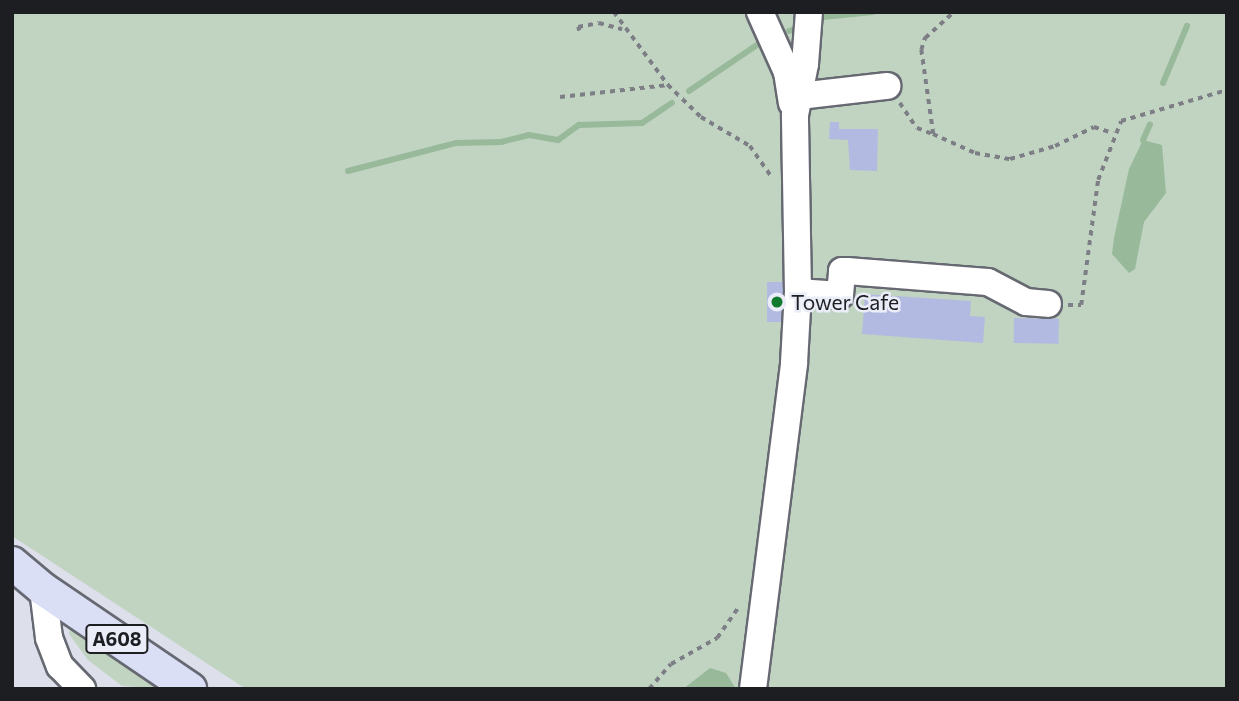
<!DOCTYPE html>
<html>
<head>
<meta charset="utf-8">
<style>
  body { margin:0 }
  #map { position:relative; width:1239px; height:701px; overflow:hidden; background:#dddfea; font-family:Commissioner,sans-serif }
  div>[style] { position:absolute }
  [style*='--x'] { left:calc(var(--x)*1px); top:calc(var(--y)*1px); width:calc(var(--w)*1px); rotate:calc(var(--a)*1deg) }
  .green>* { inset:0; background:#c0d4c1 }
  .water>* { inset:0; background:#99b99b }
  .stream>* { height:6px; margin:-3px; padding:0 3px; transform-origin:3px; border-radius:3px; background:#99b99b }
  .building>* { inset:0; background:#b3bae1; transform-origin:0 0 }
  .path>* { height:3.5px; margin-top:-1.75px; transform-origin:0; background:repeating-linear-gradient(90deg,#7d7e86 0 5px,transparent 0 10px) }
  .roads { filter:drop-shadow(2px 0 #676972) drop-shadow(-2px 0 #676972) drop-shadow(0 2px #676972) drop-shadow(0 -2px #676972) }
  .minor>* { height:26px; margin:-13px; padding:0 13px; transform-origin:13px; border-radius:13px; background:#fff }
  .major>* { height:32px; margin:-16px; padding:0 16px; transform-origin:16px; border-radius:16px; background:#dadff6 }
  .dots>* { width:19px; height:19px; translate:-50% -50%; box-sizing:border-box; border:4px solid #eaecf7; border-radius:50% }
  span { translate:-50% -50%; white-space:nowrap; text-align:center; line-height:1.15; -webkit-text-stroke:5px #eaecf7; paint-order:stroke }
  .shield-label span { padding:2px 5px; background:#eaecf7; border:2px solid; border-radius:5px; -webkit-text-stroke-width:0 }
  .shield-label { font-size:19px; color:#1d1e22; font-weight:700 }
  .poi-label { font-size:21px; color:#1d1e22 }
  .left { translate:0 -50%; text-align:left }
  .frame { position:absolute; inset:0; border:14px solid #1d1e22; pointer-events:none }
</style>
</head>
<body>
<div id="map">
  <div class="green">
    <i style="clip-path:polygon(12px 12px,1227px 12px,1227px 689px,246px 689px,12px 536px)"></i>
    <i style="clip-path:polygon(71px 627px,156px 682px,153px 688px,122px 686px,88px 660px,69px 634px)"></i>
  </div>
  <div class="water">
    <i style="clip-path:polygon(1143px 140px,1162px 145px,1166px 193px,1144px 222px,1135px 269px,1129px 273px,1112px 254px,1114px 238px,1129px 169px)"></i>
    <i style="clip-path:polygon(710px 668px,726px 673px,736px 689px,683px 689px)"></i>
  </div>
  <div class="stream">
    <i style="--x:823;--y:17;--w:50;--a:-5.7"></i>
    <i style="--x:789;--y:31;--w:3;--a:-18"></i>
    <i style="--x:1163;--y:83;--w:62;--a:-67.2"></i>
    <i style="--x:689;--y:91;--w:86;--a:-34.1"></i>
    <i style="--x:1143;--y:140;--w:17;--a:-66"></i>
    <i style="--x:348;--y:171;--w:112;--a:-14.5"></i>
    <i style="--x:456;--y:143;--w:45;--a:-1.3"></i>
    <i style="--x:501;--y:142;--w:29;--a:-14"></i>
    <i style="--x:529;--y:135;--w:29;--a:10"></i>
    <i style="--x:558;--y:140;--w:26;--a:-36"></i>
    <i style="--x:579;--y:125;--w:63;--a:-1.8"></i>
    <i style="--x:642;--y:123;--w:36;--a:-34"></i>
  </div>
  <div class="building">
    <i style="clip-path:polygon(830px 122px,839px 122px,839px 129px,878px 129px,877px 171px,850px 170px,848px 140px,829px 139px)"></i>
    <i style="left:767px;top:282px;width:20px;height:40px"></i>
    <i style="clip-path:polygon(865px 294px,971px 301px,970px 316px,985px 317px,983px 343px,862px 334px)"></i>
    <i style="left:1014px;top:318px;width:45px;height:25px;rotate:1deg"></i>
  </div>
  <div class="path">
    <i style="--x:614;--y:12;--w:91;--a:53.5"></i>
    <i style="--x:668;--y:85;--w:46;--a:44.1"></i>
    <i style="--x:701;--y:117;--w:57;--a:30.6"></i>
    <i style="--x:750;--y:146;--w:39;--a:55"></i>
    <i style="--x:579;--y:31;--w:4;--a:-104"></i>
    <i style="--x:578;--y:27;--w:21;--a:-11"></i>
    <i style="--x:599;--y:23;--w:24;--a:15"></i>
    <i style="--x:560;--y:97;--w:109;--a:-6.3"></i>
    <i style="--x:900;--y:103;--w:30;--a:56"></i>
    <i style="--x:917;--y:128;--w:17;--a:21"></i>
    <i style="--x:933;--y:134;--w:85;--a:-98.1"></i>
    <i style="--x:921;--y:50;--w:13;--a:-72"></i>
    <i style="--x:925;--y:38;--w:39;--a:-42"></i>
    <i style="--x:933;--y:134;--w:46;--a:24.3"></i>
    <i style="--x:975;--y:153;--w:36;--a:10"></i>
    <i style="--x:1010;--y:159;--w:47;--a:-16.1"></i>
    <i style="--x:1055;--y:146;--w:43;--a:-26"></i>
    <i style="--x:1094;--y:127;--w:20;--a:18"></i>
    <i style="--x:1068;--y:305;--w:13;--a:0"></i>
    <i style="--x:1081;--y:305;--w:126;--a:-82.3"></i>
    <i style="--x:1098;--y:180;--w:63;--a:-68.7"></i>
    <i style="--x:1121;--y:121;--w:110;--a:-16.3"></i>
    <i style="--x:649;--y:689;--w:33;--a:-49"></i>
    <i style="--x:671;--y:664;--w:53;--a:-29.5"></i>
    <i style="--x:717;--y:638;--w:39;--a:-55"></i>
  </div>
  <div class="roads">
    <div class="minor">
      <i style="--x:760;--y:12;--w:66;--a:65.8"></i>
      <i style="--x:787;--y:72;--w:31;--a:81"></i>
      <i style="--x:799;--y:96;--w:89;--a:-6.5"></i>
      <i style="--x:798;--y:292;--w:42;--a:4.1"></i>
      <i style="--x:840;--y:295;--w:24;--a:-85"></i>
      <i style="--x:842;--y:271;--w:5;--a:0"></i>
      <i style="--x:847;--y:271;--w:141;--a:4.5"></i>
      <i style="--x:988;--y:282;--w:43;--a:27.8"></i>
      <i style="--x:1026;--y:302;--w:22;--a:5"></i>
      <i style="--x:43;--y:589;--w:49;--a:83"></i>
      <i style="--x:49;--y:638;--w:30;--a:69"></i>
      <i style="--x:60;--y:666;--w:32;--a:46"></i>
      <i style="--x:753;--y:689;--w:329;--a:-82.8"></i>
      <i style="--x:794;--y:363;--w:71;--a:-86.8"></i>
      <i style="--x:798;--y:292;--w:177;--a:-91"></i>
      <i style="--x:795;--y:115;--w:52;--a:-78.9"></i>
      <i style="--x:805;--y:64;--w:52;--a:-85.6"></i>
    </div>
    <div class="major">
      <i style="--x:12;--y:563;--w:40;--a:40"></i>
      <i style="--x:43;--y:589;--w:178;--a:34.2"></i>
    </div>
  </div>
  <div class="dots">
    <i style="left:777px;top:302px;background:#117a2d"></i>
  </div>
  <div class="shield-label">
    <span style="left:117px;top:639px">A608</span>
  </div>
  <div class="poi-label">
    <span class="left" style="left:791px;top:302px">Tower Cafe</span>
  </div>
  <div class="frame"></div>
</div>
</body>
</html>
